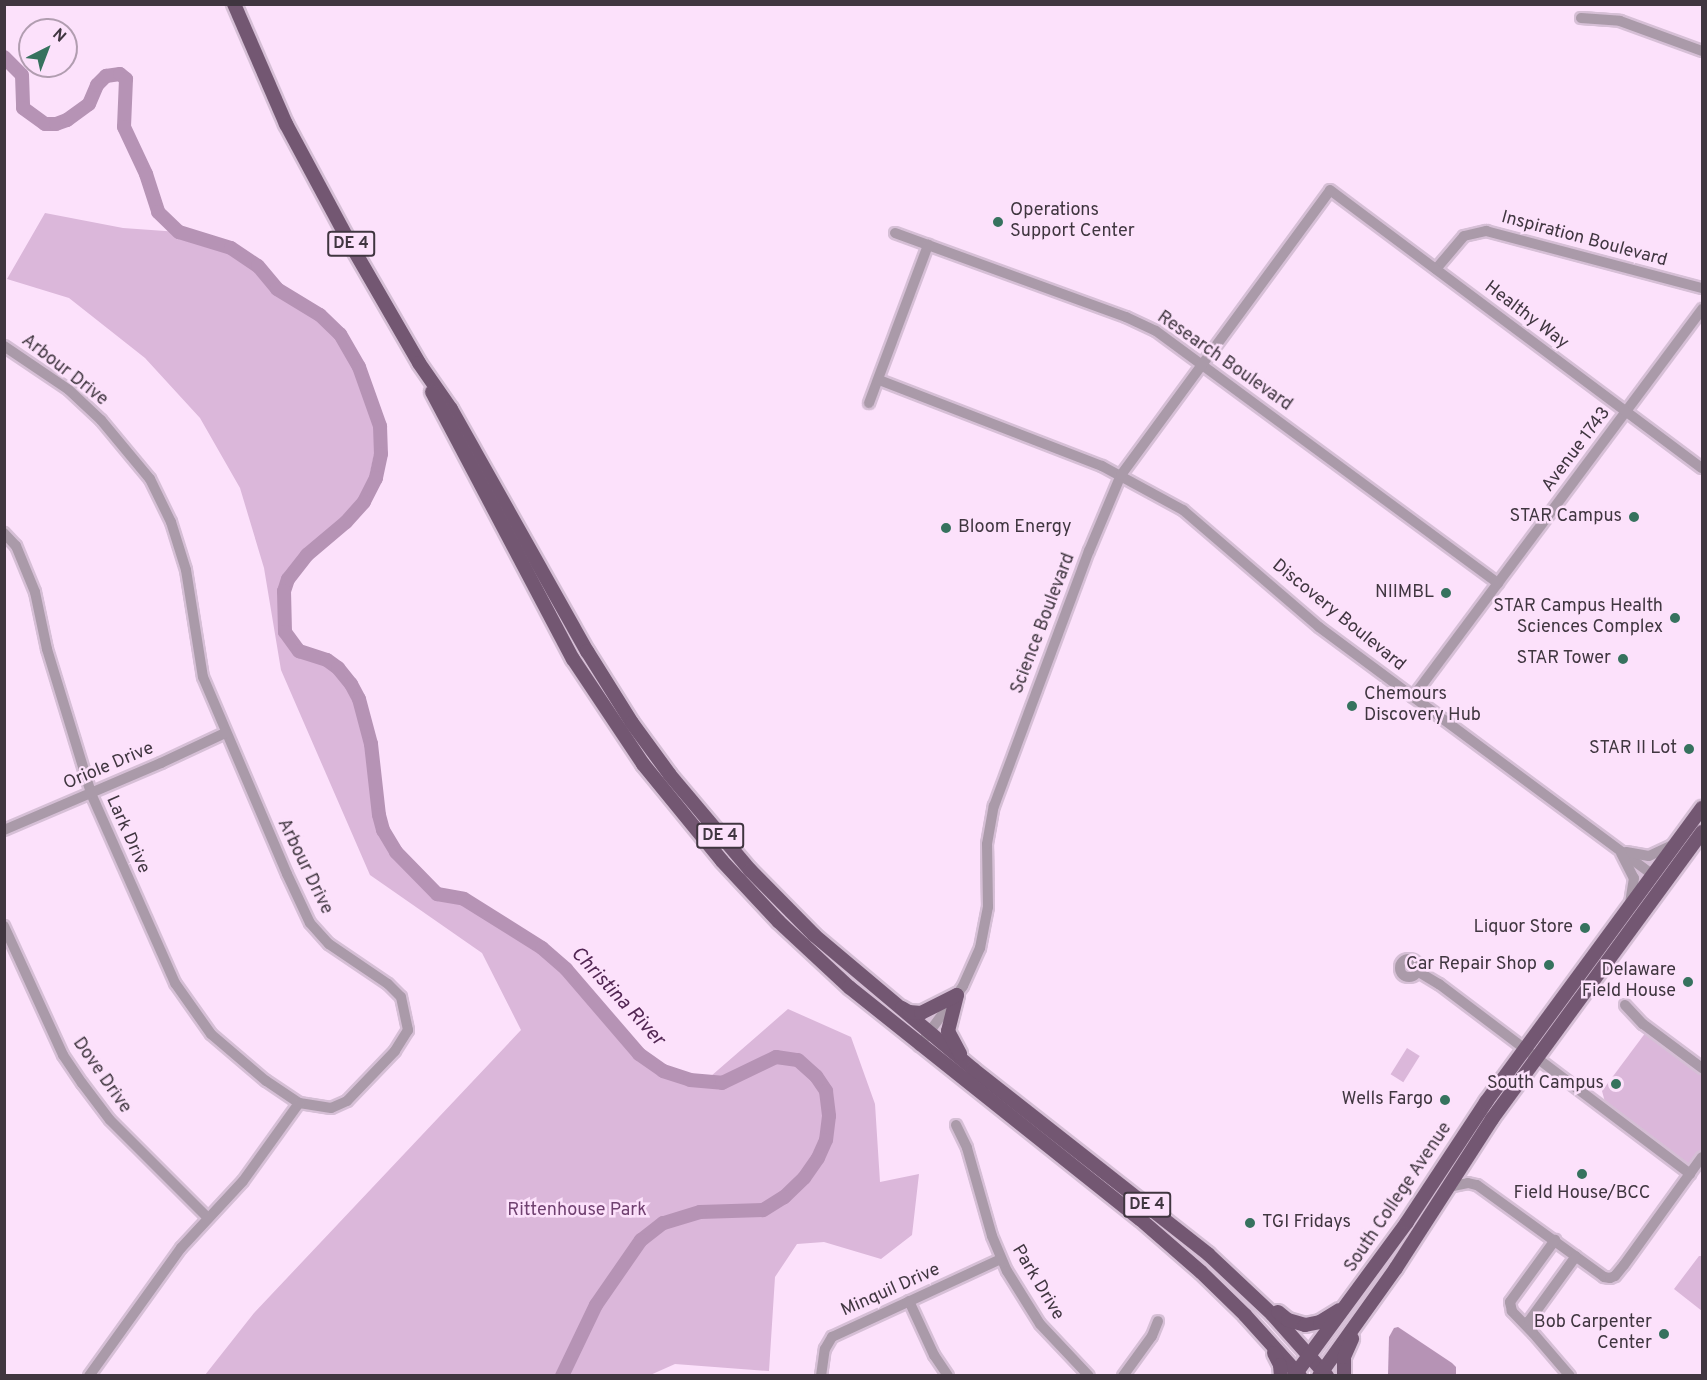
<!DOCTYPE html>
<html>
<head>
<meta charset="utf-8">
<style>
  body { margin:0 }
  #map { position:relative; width:1707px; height:1380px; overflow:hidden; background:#fce1fb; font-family:Overpass,sans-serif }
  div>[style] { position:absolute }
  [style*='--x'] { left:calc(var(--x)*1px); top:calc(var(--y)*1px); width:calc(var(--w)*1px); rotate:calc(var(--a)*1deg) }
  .green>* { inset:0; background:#dbb7da; transform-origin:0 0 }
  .water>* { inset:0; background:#b693b5 }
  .river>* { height:14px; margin:-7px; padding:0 7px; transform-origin:7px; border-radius:7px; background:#b693b5 }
  .roads { filter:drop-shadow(2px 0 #d6bfd6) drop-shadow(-2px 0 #d6bfd6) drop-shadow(0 2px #d6bfd6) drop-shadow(0 -2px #d6bfd6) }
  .minor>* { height:10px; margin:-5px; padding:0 5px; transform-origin:5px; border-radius:5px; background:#aa9aa9 }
  .minor>.ring { margin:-5px; padding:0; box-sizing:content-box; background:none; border:10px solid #aa9aa9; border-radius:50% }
  .major>* { height:14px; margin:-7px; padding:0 7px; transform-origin:7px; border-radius:7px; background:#735772 }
  .dots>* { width:16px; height:16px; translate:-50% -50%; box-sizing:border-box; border:3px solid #fce1fb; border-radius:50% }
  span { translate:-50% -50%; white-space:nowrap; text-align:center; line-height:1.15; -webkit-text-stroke:5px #fce1fb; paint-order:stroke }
  .shield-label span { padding:2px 4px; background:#fce1fb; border:2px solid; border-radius:4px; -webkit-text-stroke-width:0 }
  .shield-label { font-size:16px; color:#403640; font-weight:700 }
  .poi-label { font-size:18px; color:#403640 }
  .left { translate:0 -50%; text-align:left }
  .right { translate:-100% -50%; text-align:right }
  .street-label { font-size:18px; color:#403640 }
  .park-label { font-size:18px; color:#704170 }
  .water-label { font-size:20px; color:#522653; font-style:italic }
  .frame { position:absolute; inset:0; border:6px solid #403640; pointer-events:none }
  .north { position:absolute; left:18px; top:18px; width:60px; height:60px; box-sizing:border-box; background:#fce1fb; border:2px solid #b19db0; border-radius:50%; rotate:42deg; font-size:16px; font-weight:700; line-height:24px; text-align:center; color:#403640 }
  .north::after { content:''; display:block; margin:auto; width:21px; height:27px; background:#36725e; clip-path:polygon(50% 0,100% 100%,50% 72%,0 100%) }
</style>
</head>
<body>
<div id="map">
  <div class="green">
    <i style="clip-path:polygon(45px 213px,123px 228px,179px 232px,231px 248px,258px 266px,277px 289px,340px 334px,380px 426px,364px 502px,346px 522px,307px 555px,288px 579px,284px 591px,285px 632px,299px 651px,327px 660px,338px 668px,351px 684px,359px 699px,371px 744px,379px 815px,383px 830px,403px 861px,437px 894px,464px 899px,542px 948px,566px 969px,639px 1054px,676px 1076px,703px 1083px,788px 1009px,851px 1037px,875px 1104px,880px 1182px,919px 1174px,912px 1235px,881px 1259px,824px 1242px,797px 1244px,775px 1277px,769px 1371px,675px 1364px,648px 1376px,205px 1375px,254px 1313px,521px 1030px,482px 953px,370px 875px,281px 670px,264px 568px,240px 488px,200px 418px,145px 358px,69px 298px,7px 279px)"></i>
    <i style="clip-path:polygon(1646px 1032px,1702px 1074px,1702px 1151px,1693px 1163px,1687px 1163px,1605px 1102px,1602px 1091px)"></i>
    <i style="left:1407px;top:1048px;width:15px;height:31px;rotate:32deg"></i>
    <i style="clip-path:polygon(1702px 1251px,1702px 1311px,1674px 1289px,1699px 1256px,1702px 1256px)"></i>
  </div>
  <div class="water">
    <i style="clip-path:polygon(1398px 1327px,1452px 1363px,1456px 1367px,1456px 1375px,1388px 1375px,1389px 1337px,1394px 1328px)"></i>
  </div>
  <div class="river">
    <i style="--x:4;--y:57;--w:25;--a:45"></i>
    <i style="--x:22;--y:75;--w:33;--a:88"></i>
    <i style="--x:23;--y:108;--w:27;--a:36"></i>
    <i style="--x:45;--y:124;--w:11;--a:0"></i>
    <i style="--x:56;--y:124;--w:12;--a:-20"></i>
    <i style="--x:67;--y:120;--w:27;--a:-36"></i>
    <i style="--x:89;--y:104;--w:21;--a:-67"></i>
    <i style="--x:97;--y:85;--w:13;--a:-45"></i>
    <i style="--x:106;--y:76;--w:14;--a:-8"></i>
    <i style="--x:120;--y:74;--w:8;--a:40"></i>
    <i style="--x:126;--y:79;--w:48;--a:92.4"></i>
    <i style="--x:124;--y:127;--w:52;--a:64.9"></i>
    <i style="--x:146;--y:174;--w:40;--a:72"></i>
    <i style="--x:158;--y:212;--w:29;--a:44"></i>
    <i style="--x:179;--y:232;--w:54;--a:17.1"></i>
    <i style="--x:231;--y:248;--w:32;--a:34"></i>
    <i style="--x:258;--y:266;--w:30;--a:50"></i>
    <i style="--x:277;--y:289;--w:50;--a:31.2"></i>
    <i style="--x:320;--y:315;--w:28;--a:44"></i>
    <i style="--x:340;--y:334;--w:38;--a:60"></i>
    <i style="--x:359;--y:367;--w:63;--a:70.4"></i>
    <i style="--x:380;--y:426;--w:28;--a:88"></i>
    <i style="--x:381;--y:454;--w:25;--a:102"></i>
    <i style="--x:376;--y:478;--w:27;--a:117"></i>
    <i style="--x:364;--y:502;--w:27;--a:132"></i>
    <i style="--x:346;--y:522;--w:51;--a:139.8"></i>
    <i style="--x:307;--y:555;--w:31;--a:128"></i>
    <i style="--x:288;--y:579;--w:13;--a:108"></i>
    <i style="--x:284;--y:591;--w:41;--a:88.6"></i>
    <i style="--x:285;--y:632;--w:24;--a:54"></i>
    <i style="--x:299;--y:651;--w:29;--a:18"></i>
    <i style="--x:327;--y:660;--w:14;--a:36"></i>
    <i style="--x:338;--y:668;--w:21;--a:51"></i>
    <i style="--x:351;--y:684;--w:17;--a:62"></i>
    <i style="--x:359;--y:699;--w:47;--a:75.1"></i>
    <i style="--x:371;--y:744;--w:71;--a:83.6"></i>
    <i style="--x:379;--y:815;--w:16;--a:75"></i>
    <i style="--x:383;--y:830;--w:26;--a:59"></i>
    <i style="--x:396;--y:852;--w:59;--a:45.7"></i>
    <i style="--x:437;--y:894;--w:27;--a:10"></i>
    <i style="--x:464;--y:899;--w:92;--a:32.1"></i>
    <i style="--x:542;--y:948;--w:32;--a:41"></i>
    <i style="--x:566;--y:969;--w:112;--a:49.3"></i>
    <i style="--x:639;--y:1054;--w:29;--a:35"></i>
    <i style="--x:663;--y:1071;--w:28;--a:18"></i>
    <i style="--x:690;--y:1080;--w:32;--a:5"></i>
    <i style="--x:722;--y:1083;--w:60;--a:-25.7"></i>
    <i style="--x:776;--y:1057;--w:22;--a:8"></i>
    <i style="--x:798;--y:1060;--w:24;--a:42"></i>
    <i style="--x:816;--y:1076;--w:18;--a:56"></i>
    <i style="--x:826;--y:1091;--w:25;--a:83"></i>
    <i style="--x:829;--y:1116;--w:24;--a:97"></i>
    <i style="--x:826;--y:1140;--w:20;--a:114"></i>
    <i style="--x:818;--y:1158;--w:24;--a:125"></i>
    <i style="--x:804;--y:1178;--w:28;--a:136"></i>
    <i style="--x:784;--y:1197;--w:25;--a:148"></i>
    <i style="--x:763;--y:1210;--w:63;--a:178.2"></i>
    <i style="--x:700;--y:1212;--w:39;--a:163"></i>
    <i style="--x:663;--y:1223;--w:28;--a:142"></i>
    <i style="--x:641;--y:1240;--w:79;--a:124.7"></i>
    <i style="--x:596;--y:1305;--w:79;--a:115.6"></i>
  </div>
  <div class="roads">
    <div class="minor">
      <i style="--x:1581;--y:18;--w:39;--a:4"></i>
      <i style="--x:1620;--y:21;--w:87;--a:20.1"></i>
      <i style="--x:895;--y:233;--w:246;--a:20"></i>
      <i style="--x:1126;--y:317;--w:33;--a:25"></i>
      <i style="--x:1156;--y:331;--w:425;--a:36.4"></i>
      <i style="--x:1436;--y:269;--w:43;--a:-49.7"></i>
      <i style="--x:1464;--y:236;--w:23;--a:-13"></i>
      <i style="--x:1486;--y:231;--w:223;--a:14.8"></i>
      <i style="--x:4;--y:346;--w:78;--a:34.1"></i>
      <i style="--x:69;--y:390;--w:44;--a:43.2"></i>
      <i style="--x:101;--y:420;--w:77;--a:50.3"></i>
      <i style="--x:150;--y:479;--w:48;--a:64"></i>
      <i style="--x:171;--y:522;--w:50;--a:72.6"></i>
      <i style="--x:186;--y:570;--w:108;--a:81"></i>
      <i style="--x:203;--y:677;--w:214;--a:66.9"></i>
      <i style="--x:287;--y:874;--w:54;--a:64.9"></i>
      <i style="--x:310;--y:923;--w:28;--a:48"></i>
      <i style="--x:329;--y:944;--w:71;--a:34.1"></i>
      <i style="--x:388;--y:984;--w:18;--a:45"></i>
      <i style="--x:401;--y:997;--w:34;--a:78"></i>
      <i style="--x:408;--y:1030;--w:25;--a:122"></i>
      <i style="--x:395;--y:1051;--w:69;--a:133.8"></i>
      <i style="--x:347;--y:1101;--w:17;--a:156"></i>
      <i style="--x:331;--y:1108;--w:32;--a:-171"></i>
      <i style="--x:299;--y:1103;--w:40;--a:-146"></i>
      <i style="--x:266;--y:1081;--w:72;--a:-139.5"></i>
      <i style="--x:211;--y:1034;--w:62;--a:-125.2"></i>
      <i style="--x:175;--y:983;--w:208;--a:-113.9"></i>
      <i style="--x:91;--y:793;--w:151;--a:-107"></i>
      <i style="--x:47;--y:649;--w:58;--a:-101.9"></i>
      <i style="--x:35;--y:592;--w:50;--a:-112.4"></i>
      <i style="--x:16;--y:546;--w:18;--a:-133"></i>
      <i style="--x:879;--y:380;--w:239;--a:21.1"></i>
      <i style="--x:1102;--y:466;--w:92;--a:28.5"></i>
      <i style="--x:1183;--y:510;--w:179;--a:40.7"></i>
      <i style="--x:1319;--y:627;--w:416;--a:36.6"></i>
      <i style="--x:869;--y:403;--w:169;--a:-69.5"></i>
      <i style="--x:1413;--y:697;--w:484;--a:-53.3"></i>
      <i style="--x:4;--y:830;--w:171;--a:-23.1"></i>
      <i style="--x:161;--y:763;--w:71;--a:-25.1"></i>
      <i style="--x:1626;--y:852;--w:23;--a:10"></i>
      <i style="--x:1649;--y:856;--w:26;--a:-25"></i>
      <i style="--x:1621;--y:853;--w:28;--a:63"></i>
      <i style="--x:1634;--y:878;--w:25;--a:99"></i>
      <i style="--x:4;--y:926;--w:142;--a:65.4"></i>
      <i style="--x:63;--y:1055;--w:34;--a:56"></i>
      <i style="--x:82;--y:1083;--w:46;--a:52.9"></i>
      <i style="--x:110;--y:1120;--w:139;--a:45"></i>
      <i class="ring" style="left:1400px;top:959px;width:8px;height:8px"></i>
      <i style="--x:1417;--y:971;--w:26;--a:31"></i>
      <i style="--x:1439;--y:984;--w:315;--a:37.1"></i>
      <i style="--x:1625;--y:1005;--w:26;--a:47"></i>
      <i style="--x:1643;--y:1024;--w:74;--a:36.7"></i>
      <i style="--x:919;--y:1046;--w:74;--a:-53.7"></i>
      <i style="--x:963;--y:986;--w:42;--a:-65.9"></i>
      <i style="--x:980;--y:948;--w:42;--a:-79"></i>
      <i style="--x:988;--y:907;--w:63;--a:-90.9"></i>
      <i style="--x:987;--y:844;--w:39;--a:-80"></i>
      <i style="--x:994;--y:806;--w:272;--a:-69.6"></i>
      <i style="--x:1089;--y:551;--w:82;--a:-67.2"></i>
      <i style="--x:1121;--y:475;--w:353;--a:-53.7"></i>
      <i style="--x:1330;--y:190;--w:464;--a:36.8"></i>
      <i style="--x:956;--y:1125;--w:25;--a:64"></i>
      <i style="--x:967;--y:1148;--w:91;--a:74.1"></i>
      <i style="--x:992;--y:1236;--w:38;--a:67"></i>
      <i style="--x:1007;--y:1271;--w:62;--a:58.1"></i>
      <i style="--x:1040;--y:1324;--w:71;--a:46.7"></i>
      <i style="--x:1448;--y:1187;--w:20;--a:-11"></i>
      <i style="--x:1468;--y:1183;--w:9;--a:13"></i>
      <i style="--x:1477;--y:1185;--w:157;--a:35.9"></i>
      <i style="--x:1604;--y:1277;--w:6;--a:9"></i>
      <i style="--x:1610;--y:1278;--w:5;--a:-22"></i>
      <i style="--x:1615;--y:1276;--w:14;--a:-51"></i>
      <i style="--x:1624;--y:1265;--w:133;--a:-54.2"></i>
      <i style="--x:909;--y:1301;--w:60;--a:65.2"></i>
      <i style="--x:934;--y:1355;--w:25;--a:56"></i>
      <i style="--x:1531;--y:1331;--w:28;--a:-134"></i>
      <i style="--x:1512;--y:1311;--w:9;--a:-103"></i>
      <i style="--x:1510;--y:1302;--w:77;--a:-54"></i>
      <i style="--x:89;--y:1376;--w:158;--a:-54.3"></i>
      <i style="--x:181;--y:1248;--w:91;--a:-47.2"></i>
      <i style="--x:243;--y:1181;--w:96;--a:-54.3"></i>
      <i style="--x:821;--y:1376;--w:27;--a:-82"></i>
      <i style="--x:825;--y:1349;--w:14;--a:-60"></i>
      <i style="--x:832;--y:1337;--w:186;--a:-24.8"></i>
      <i style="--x:1123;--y:1376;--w:49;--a:-54.1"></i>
      <i style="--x:1152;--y:1336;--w:16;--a:-68"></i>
      <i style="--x:1570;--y:1376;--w:57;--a:-130.7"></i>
      <i style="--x:1533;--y:1333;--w:13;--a:-108"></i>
      <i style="--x:1529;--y:1321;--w:80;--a:-54.1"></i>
    </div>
    <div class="major">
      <i style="--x:234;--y:4;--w:131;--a:66.6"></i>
      <i style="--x:286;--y:124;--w:137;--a:61.8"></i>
      <i style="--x:351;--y:245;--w:136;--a:60"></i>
      <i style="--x:419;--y:363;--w:56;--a:55.2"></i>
      <i style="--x:451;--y:409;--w:278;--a:60.7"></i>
      <i style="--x:587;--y:651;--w:85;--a:58"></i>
      <i style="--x:632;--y:723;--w:64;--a:53.8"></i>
      <i style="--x:670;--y:775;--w:124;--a:49.9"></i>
      <i style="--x:750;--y:870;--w:91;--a:45.4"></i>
      <i style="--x:814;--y:935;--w:208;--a:40.1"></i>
      <i style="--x:973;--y:1069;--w:299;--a:38.2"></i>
      <i style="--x:1208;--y:1254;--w:88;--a:43.2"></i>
      <i style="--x:1272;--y:1314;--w:83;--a:48.4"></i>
      <i style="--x:432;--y:392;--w:302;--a:62.2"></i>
      <i style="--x:573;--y:659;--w:126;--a:56.3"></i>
      <i style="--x:643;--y:764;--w:125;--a:50.8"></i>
      <i style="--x:722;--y:861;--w:83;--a:46.9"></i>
      <i style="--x:779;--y:922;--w:96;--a:42.9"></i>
      <i style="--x:849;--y:987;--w:372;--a:38.6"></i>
      <i style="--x:1140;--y:1219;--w:81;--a:41"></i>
      <i style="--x:1201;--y:1272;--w:62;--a:44.3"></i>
      <i style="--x:1245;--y:1315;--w:82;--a:48"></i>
      <i style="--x:957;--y:995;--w:37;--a:104"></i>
      <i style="--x:948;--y:1031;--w:26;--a:62"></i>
      <i style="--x:902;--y:1008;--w:8;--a:30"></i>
      <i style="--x:909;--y:1012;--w:12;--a:5"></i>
      <i style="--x:921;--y:1013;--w:40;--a:-26.6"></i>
      <i style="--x:1278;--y:1312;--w:13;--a:39"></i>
      <i style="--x:1288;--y:1320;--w:18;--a:16"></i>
      <i style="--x:1305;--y:1325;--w:15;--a:-11"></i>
      <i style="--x:1320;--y:1322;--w:22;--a:-32"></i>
      <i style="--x:1274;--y:1353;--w:13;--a:63"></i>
      <i style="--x:1280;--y:1365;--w:11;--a:85"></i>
      <i style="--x:1294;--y:1376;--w:191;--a:-53.7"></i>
      <i style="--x:1407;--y:1222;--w:144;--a:-56.6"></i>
      <i style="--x:1486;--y:1102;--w:365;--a:-53.7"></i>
      <i style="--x:1319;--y:1376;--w:133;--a:-54.5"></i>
      <i style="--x:1396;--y:1268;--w:177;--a:-57.2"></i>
      <i style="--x:1492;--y:1119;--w:356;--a:-53.8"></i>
      <i style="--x:1344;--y:1376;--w:19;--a:-90"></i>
      <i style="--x:1344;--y:1357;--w:20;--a:-66"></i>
    </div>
  </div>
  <div class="dots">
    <i style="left:998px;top:222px;background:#36725e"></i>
    <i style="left:1634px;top:517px;background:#36725e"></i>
    <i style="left:946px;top:528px;background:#36725e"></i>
    <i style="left:1446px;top:593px;background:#36725e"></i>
    <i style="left:1675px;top:618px;background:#36725e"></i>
    <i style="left:1623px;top:659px;background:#36725e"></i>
    <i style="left:1352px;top:706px;background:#36725e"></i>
    <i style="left:1689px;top:749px;background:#36725e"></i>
    <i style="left:1585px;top:928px;background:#36725e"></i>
    <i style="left:1549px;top:965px;background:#36725e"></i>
    <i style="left:1688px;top:982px;background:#36725e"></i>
    <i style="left:1616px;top:1084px;background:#36725e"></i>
    <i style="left:1445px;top:1100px;background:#36725e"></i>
    <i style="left:1582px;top:1174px;background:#36725e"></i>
    <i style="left:1250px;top:1223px;background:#36725e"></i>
    <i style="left:1664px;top:1334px;background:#36725e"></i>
  </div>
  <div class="shield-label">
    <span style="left:351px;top:244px">DE 4</span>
    <span style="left:720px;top:836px">DE 4</span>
    <span style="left:1147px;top:1205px">DE 4</span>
  </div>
  <div class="poi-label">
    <span class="left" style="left:1010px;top:222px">Operations<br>Support Center</span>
    <span class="right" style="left:1622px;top:517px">STAR Campus</span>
    <span class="left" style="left:958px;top:528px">Bloom Energy</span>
    <span class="right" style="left:1434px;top:593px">NIIMBL</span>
    <span class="right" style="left:1663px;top:618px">STAR Campus Health<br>Sciences Complex</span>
    <span class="right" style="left:1611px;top:659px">STAR Tower</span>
    <span class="left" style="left:1364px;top:706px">Chemours<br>Discovery Hub</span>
    <span class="right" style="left:1677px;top:749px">STAR II Lot</span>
    <span class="right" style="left:1573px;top:928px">Liquor Store</span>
    <span class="right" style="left:1537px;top:965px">Car Repair Shop</span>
    <span class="right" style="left:1676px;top:982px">Delaware<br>Field House</span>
    <span class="right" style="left:1604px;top:1084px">South Campus</span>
    <span class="right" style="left:1433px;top:1100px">Wells Fargo</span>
    <span style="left:1582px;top:1194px">Field House/BCC</span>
    <span class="left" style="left:1262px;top:1223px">TGI Fridays</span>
    <span class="right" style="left:1652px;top:1334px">Bob Carpenter<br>Center</span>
  </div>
  <div class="street-label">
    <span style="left:1584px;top:240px;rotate:15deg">Inspiration Boulevard</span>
    <span style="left:1526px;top:316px;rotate:37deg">Healthy Way</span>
    <span style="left:1224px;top:362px;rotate:35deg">Research Boulevard</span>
    <span style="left:64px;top:371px;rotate:38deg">Arbour Drive</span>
    <span style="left:1577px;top:450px;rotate:-53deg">Avenue 1743</span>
    <span style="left:1338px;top:616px;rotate:39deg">Discovery Boulevard</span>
    <span style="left:1044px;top:624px;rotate:-69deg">Science Boulevard</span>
    <span style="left:109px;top:767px;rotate:-23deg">Oriole Drive</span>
    <span style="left:127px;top:835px;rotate:66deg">Lark Drive</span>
    <span style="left:304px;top:867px;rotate:64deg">Arbour Drive</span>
    <span style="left:101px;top:1076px;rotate:55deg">Dove Drive</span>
    <span style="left:1399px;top:1198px;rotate:-56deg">South College Avenue</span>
    <span style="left:1037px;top:1283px;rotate:59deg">Park Drive</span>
    <span style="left:891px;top:1291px;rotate:-24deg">Minquil Drive</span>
  </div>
  <div class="park-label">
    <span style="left:577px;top:1211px">Rittenhouse Park</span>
  </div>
  <div class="water-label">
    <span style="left:617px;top:997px;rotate:47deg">Christina River</span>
  </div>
  <div class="frame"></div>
  <div class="north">N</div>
</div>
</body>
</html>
